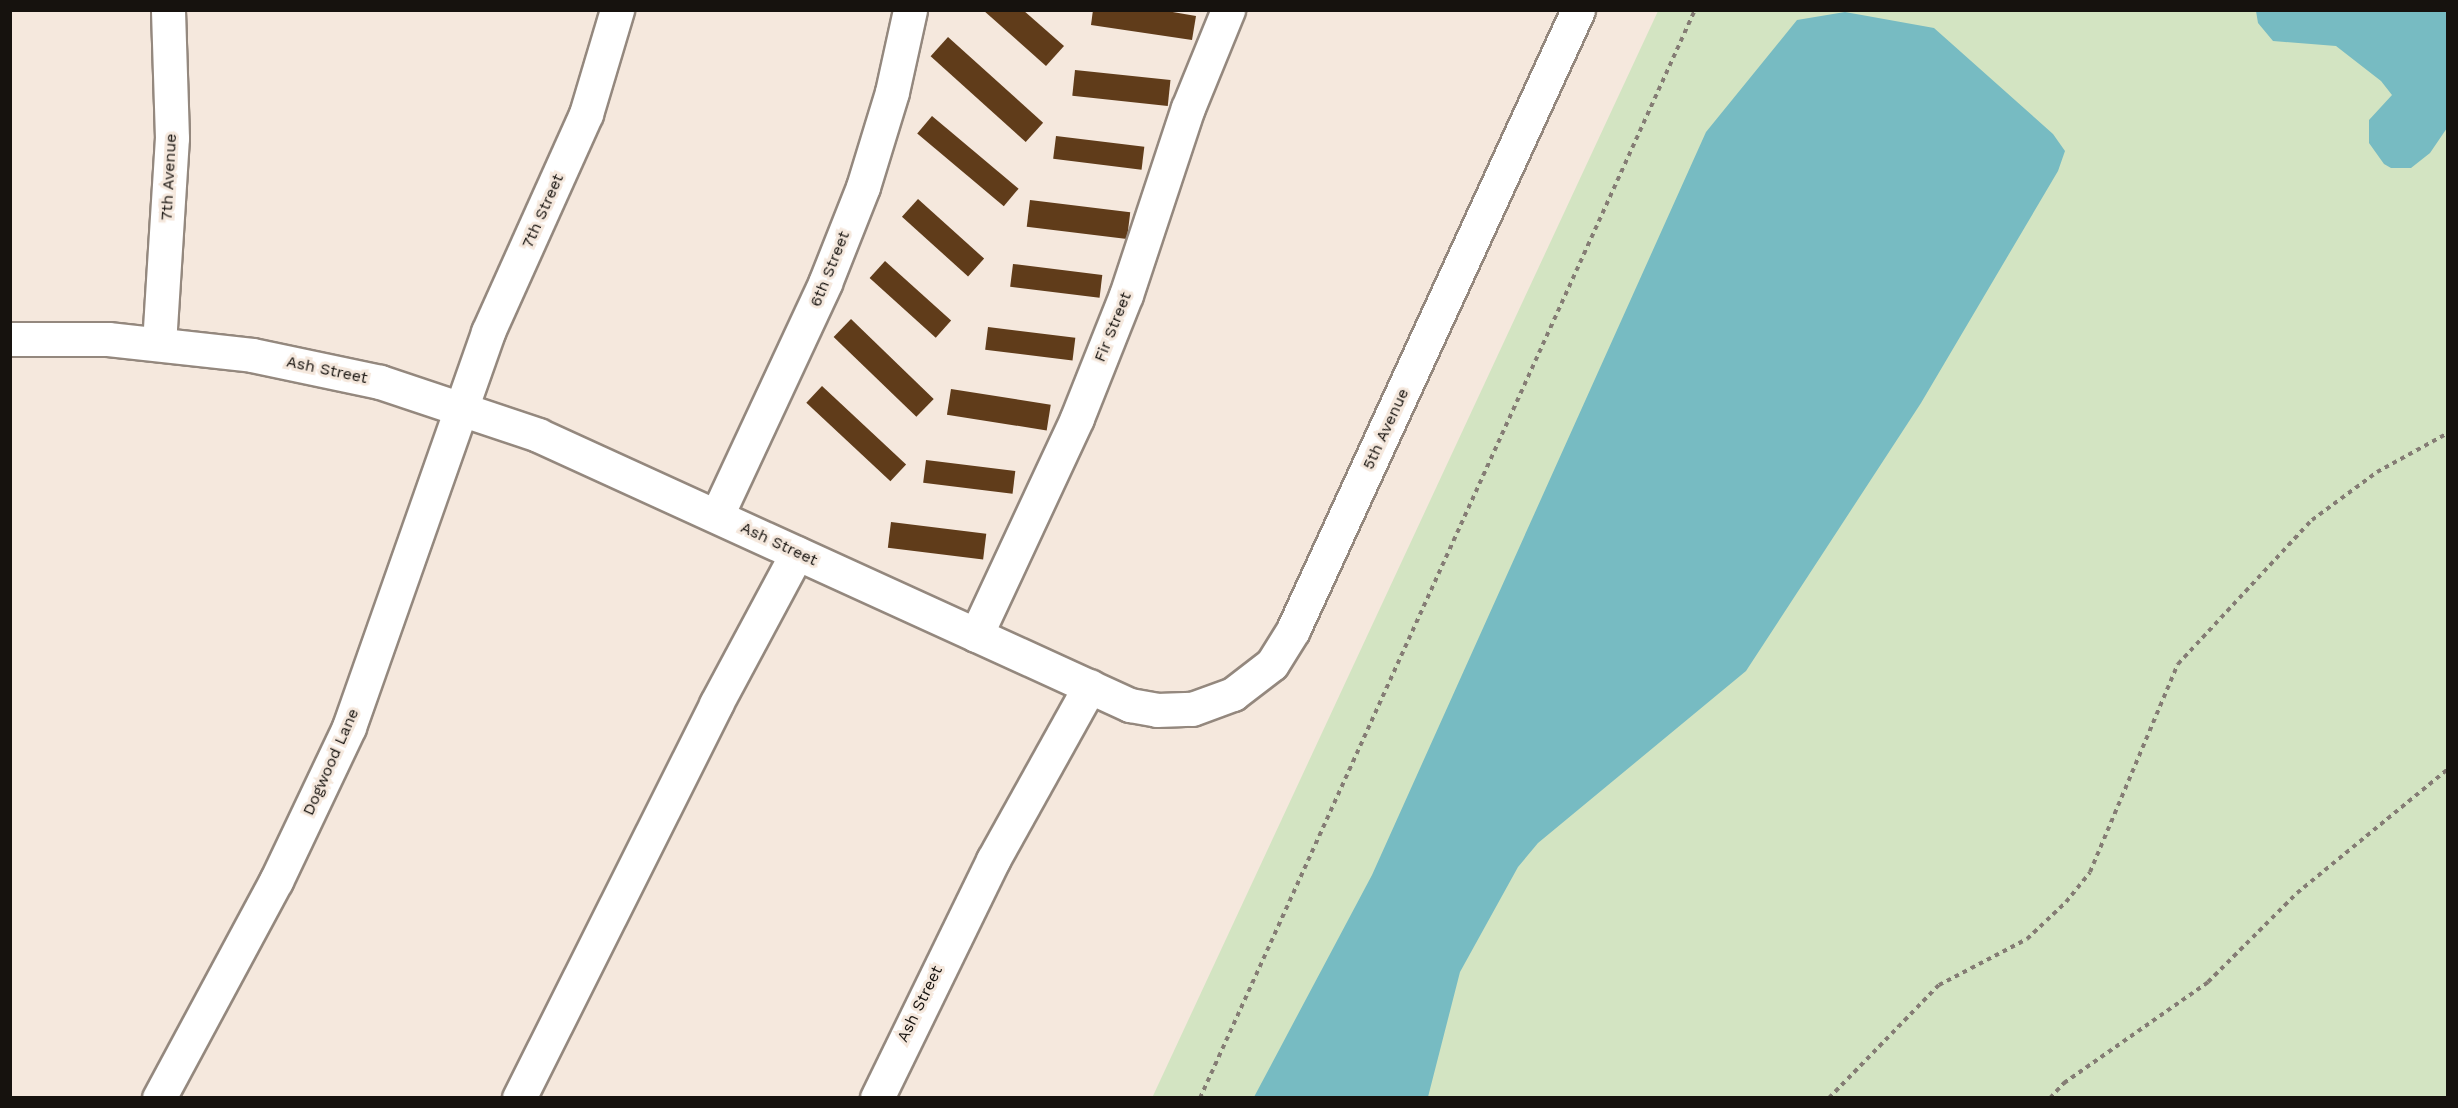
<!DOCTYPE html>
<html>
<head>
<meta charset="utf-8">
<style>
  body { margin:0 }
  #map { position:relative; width:2458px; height:1108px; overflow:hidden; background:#f5e8dd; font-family:"Work Sans",sans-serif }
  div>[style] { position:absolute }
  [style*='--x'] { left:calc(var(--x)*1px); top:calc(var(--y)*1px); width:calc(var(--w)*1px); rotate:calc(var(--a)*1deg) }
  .green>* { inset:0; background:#d3e4c2 }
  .water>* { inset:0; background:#77bbc2 }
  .building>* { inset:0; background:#603c1a; transform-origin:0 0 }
  .path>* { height:4px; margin-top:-2px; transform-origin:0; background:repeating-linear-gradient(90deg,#847c74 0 4.5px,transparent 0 9px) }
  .roads { filter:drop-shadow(2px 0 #94887e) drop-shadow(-2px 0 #94887e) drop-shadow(0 2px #94887e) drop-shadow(0 -2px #94887e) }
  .minor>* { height:33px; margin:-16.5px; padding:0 16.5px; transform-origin:16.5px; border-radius:16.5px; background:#fff }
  span { translate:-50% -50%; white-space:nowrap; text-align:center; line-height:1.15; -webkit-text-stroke:6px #f5e8dd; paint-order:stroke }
  .street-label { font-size:16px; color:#16120e }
  .frame { position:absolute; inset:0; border:12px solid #16120e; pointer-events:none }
</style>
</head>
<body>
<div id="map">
  <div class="green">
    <i style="clip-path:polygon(1658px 11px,2447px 11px,2447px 1097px,1152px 1098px)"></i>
  </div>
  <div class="water">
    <i style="clip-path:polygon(2256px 11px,2447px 11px,2447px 128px,2430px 153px,2411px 168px,2391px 168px,2384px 164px,2369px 143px,2369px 120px,2392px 95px,2381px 81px,2336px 46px,2273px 41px,2258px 23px)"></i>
    <i style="clip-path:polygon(1845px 12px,1934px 28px,2053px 134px,2065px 151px,2058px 171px,1921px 403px,1746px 671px,1538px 843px,1518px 867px,1460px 972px,1428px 1097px,1254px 1097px,1372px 875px,1706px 132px,1797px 20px)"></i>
  </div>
  <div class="building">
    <i style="clip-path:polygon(983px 10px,1023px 10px,1064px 46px,1046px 66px)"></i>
    <i style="clip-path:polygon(1093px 10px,1161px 10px,1196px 16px,1192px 40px,1091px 25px)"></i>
    <i style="left:948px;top:37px;width:128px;height:26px;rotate:42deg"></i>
    <i style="left:1075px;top:70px;width:96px;height:26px;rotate:6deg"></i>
    <i style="left:932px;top:116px;width:113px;height:23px;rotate:40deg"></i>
    <i style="left:1056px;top:136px;width:89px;height:23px;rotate:7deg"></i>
    <i style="left:918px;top:199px;width:89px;height:24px;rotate:42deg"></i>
    <i style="left:1030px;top:200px;width:101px;height:27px;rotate:7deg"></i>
    <i style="left:885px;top:261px;width:89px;height:23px;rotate:42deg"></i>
    <i style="left:1013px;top:264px;width:90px;height:23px;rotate:7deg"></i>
    <i style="left:851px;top:319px;width:115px;height:25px;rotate:44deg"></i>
    <i style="left:988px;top:327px;width:88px;height:23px;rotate:7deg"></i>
    <i style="left:822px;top:386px;width:115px;height:23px;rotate:43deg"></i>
    <i style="left:951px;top:389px;width:101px;height:26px;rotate:9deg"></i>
    <i style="left:926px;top:460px;width:90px;height:23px;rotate:7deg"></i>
    <i style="left:891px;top:522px;width:96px;height:26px;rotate:7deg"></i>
  </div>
  <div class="path">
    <i style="--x:1200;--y:1098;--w:1195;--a:-65.54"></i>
    <i style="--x:1829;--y:1098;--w:158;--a:-45.8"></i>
    <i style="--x:1939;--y:985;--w:99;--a:-27.6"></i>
    <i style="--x:2027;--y:939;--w:54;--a:-43.5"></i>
    <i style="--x:2066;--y:902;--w:38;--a:-51"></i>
    <i style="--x:2090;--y:872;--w:226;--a:-67.1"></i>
    <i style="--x:2178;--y:664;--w:197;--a:-47.1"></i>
    <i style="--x:2312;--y:520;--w:81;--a:-36.4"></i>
    <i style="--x:2377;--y:472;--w:81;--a:-28.8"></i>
    <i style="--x:2050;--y:1098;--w:21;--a:-47"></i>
    <i style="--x:2064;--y:1083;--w:176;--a:-35"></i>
    <i style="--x:2208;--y:982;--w:126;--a:-45"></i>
    <i style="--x:2297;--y:893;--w:195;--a:-39.4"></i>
  </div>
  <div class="roads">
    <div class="minor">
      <i style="--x:10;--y:339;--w:98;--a:0"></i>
      <i style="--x:108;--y:339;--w:145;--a:6.3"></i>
      <i style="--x:252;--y:355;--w:131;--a:11.9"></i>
      <i style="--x:380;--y:382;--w:167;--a:18.5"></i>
      <i style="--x:538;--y:435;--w:651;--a:24.52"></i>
      <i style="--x:1130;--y:705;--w:27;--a:10"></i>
      <i style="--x:1157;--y:710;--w:35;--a:-2"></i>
      <i style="--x:1192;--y:709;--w:44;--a:-20.1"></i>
      <i style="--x:1233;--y:694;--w:49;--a:-37.6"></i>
      <i style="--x:1272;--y:664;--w:40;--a:-58"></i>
      <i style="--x:1293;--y:630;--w:682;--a:-65.31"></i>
      <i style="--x:159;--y:344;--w:206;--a:-86.4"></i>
      <i style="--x:172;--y:138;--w:128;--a:-91.8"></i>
      <i style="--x:717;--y:515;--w:256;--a:-65"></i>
      <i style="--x:825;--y:283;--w:103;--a:-68.4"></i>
      <i style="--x:863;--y:187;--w:99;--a:-73"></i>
      <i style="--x:892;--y:92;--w:84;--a:-77.6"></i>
      <i style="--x:976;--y:635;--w:239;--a:-65"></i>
      <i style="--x:1077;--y:418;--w:132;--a:-68.3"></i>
      <i style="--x:1126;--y:295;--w:197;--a:-71.7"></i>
      <i style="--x:1188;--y:108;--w:106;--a:-67.8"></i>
      <i style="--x:159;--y:1098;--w:247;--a:-61.7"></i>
      <i style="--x:276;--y:881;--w:170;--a:-64.6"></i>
      <i style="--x:349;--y:727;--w:419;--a:-70.6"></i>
      <i style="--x:488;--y:332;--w:239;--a:-65.8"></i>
      <i style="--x:586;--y:114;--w:109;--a:-73.4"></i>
      <i style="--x:519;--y:1098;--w:441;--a:-63.4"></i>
      <i style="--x:716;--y:704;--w:171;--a:-61.8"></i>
      <i style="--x:877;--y:1098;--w:265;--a:-64"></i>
      <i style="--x:993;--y:860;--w:199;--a:-60.9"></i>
    </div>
  </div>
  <div class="street-label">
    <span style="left:169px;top:177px;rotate:-87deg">7th Avenue</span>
    <span style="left:543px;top:211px;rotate:-66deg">7th Street</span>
    <span style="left:830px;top:269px;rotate:-68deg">6th Street</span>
    <span style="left:1113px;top:327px;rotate:-68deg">Fir Street</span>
    <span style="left:327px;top:370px;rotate:12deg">Ash Street</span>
    <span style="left:1386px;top:429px;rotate:-65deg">5th Avenue</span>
    <span style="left:779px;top:544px;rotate:25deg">Ash Street</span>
    <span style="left:331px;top:762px;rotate:-66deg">Dogwood Lane</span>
    <span style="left:920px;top:1004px;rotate:-64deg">Ash Street</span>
  </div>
  <div class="frame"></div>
</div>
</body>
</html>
